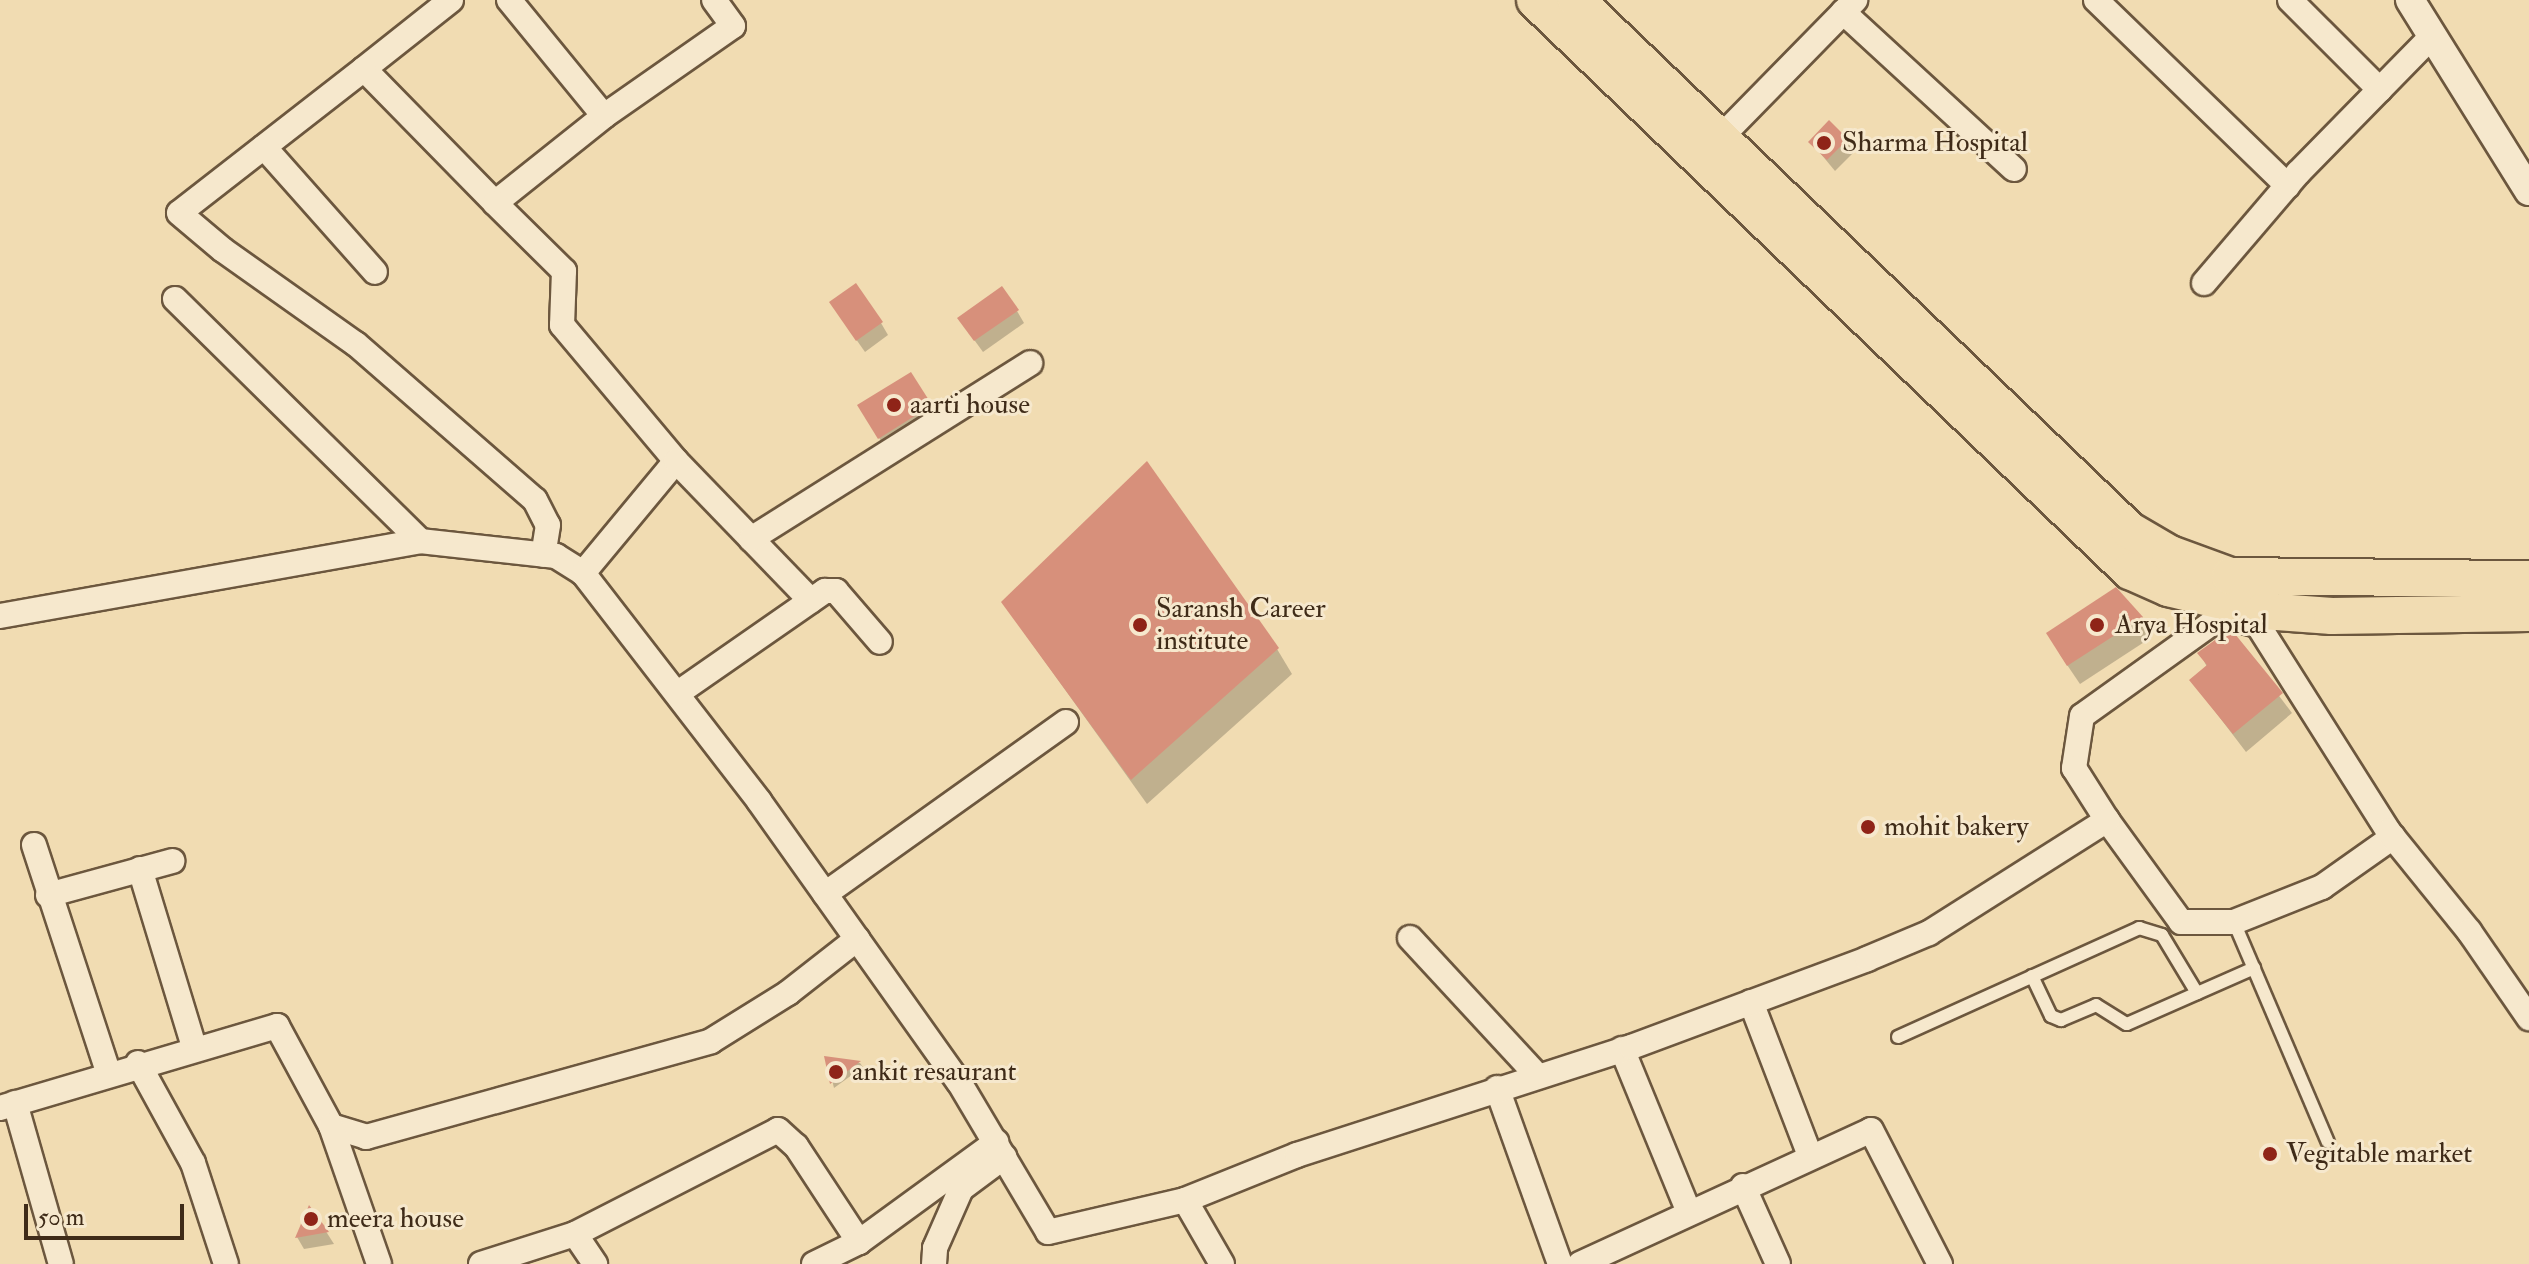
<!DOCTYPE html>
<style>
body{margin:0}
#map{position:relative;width:2529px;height:1264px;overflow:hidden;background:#f1dcb2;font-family:"IM FELL Double Pica",serif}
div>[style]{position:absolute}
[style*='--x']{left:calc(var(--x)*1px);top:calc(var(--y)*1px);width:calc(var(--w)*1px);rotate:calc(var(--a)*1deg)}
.shadow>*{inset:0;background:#0003}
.building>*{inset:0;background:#d7907b}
.roads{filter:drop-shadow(2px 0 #6c573e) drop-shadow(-2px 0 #6c573e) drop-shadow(0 2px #6c573e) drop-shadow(0 -2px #6c573e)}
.service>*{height:12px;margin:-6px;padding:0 6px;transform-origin:6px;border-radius:6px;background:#f6e8cd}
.minor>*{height:24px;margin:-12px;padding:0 12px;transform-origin:12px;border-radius:12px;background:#f6e8cd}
.tertiary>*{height:28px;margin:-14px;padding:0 14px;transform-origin:14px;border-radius:14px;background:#f6e8cd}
.primary>*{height:36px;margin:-18px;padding:0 18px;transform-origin:18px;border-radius:18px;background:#f1dcb2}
.dots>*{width:22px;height:22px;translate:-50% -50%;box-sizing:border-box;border:4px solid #f6e8cd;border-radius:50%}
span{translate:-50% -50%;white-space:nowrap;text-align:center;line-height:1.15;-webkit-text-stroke:6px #f6e8cd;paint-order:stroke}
.poi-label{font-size:28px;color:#3f2b18}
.left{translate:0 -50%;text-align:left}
.scale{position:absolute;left:24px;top:1204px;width:160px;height:36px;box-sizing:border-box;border:4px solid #3f2b18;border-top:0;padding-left:10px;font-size:24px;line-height:28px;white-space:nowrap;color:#3f2b18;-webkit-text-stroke:6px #f6e8cd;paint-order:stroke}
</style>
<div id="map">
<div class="shadow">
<i style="clip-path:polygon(1847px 140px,1854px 152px,1835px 171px,1811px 142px)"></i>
<i style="clip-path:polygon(1017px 311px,1024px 323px,983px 352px,967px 330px)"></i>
<i style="clip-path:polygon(839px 315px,881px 323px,888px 335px,865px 352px)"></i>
<i style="clip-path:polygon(930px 406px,941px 425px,891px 457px,871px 425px)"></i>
<i style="clip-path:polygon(1003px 603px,1277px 649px,1292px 674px,1147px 804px)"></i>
<i style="clip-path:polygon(2141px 618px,2152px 637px,2080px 684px,2059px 653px)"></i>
<i style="clip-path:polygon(2234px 636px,2292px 713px,2246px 752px,2191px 680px,2207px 667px,2200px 653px)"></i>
<i style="clip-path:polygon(827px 1059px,860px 1063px,863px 1067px,834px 1088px)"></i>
<i style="clip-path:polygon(310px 1209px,327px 1233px,334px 1244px,304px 1249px,297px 1237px)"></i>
</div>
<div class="building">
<i style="clip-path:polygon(1829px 120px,1848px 139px,1827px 160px,1808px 142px)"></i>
<i style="clip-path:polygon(856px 283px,883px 322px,856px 341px,829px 302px)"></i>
<i style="clip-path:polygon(1002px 286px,1019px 310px,974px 341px,957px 318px)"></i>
<i style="clip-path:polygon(911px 372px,932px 405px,878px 439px,857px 405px)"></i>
<i style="clip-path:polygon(1147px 461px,1279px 648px,1131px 780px,1001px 602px)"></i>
<i style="clip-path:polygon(2116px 587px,2143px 617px,2067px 666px,2046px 633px)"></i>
<i style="clip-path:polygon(2226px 632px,2235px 634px,2283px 693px,2233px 734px,2189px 680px,2207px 665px,2197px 653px)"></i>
<i style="clip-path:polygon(824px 1056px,861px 1061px,830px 1084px)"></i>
<i style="clip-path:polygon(309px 1205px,329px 1232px,295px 1238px)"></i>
</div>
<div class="roads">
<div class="service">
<i style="--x:2234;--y:922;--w:239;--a:66.9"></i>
<i style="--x:2032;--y:976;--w:44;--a:64.6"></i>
<i style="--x:2051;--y:1016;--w:11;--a:22"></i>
<i style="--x:2061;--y:1020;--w:38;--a:-23"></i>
<i style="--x:2096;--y:1005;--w:36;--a:32"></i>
<i style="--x:2127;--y:1024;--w:139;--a:-23.8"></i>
<i style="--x:1898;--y:1037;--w:265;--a:-24.3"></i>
<i style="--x:2139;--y:928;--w:24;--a:17"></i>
<i style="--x:2162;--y:935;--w:68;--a:58.9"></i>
</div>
<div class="minor">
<i style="--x:451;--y:0;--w:111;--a:141.6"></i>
<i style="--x:364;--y:69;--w:187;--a:45.6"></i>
<i style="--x:495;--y:203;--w:139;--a:-38.6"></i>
<i style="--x:604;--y:116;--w:150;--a:-129.3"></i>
<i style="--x:2096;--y:0;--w:267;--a:44.1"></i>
<i style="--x:2290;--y:0;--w:127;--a:45"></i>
<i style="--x:1843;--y:12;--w:232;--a:42.6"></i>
<i style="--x:364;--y:69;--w:234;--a:142.1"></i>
<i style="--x:179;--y:213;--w:57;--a:40.1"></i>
<i style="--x:223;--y:250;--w:163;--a:35.3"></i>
<i style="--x:356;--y:344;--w:237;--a:41.1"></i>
<i style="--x:535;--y:500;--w:28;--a:63"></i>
<i style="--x:548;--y:525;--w:30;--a:99"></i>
<i style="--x:604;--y:116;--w:157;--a:-34.9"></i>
<i style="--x:733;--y:26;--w:32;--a:-126"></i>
<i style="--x:1721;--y:137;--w:192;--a:-45.6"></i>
<i style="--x:264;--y:147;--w:167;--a:48.4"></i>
<i style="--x:495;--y:203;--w:97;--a:44.6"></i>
<i style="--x:564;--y:271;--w:54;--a:92.1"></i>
<i style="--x:562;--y:325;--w:177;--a:50"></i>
<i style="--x:676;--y:461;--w:146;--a:129.7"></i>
<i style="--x:2204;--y:283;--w:145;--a:-49.5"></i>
<i style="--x:2298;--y:173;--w:193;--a:-45.6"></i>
<i style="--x:175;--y:299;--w:344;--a:44.6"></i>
<i style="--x:676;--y:461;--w:194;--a:46"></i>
<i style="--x:751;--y:539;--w:330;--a:-32.2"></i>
<i style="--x:2227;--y:590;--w:25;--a:99"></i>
<i style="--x:2223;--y:615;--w:173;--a:144.4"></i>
<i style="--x:2082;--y:716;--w:53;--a:98.7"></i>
<i style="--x:2074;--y:768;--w:62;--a:57.6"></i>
<i style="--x:2107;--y:820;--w:126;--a:54"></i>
<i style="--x:2181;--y:922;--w:53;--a:0"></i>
<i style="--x:2234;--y:922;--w:95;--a:-21.7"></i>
<i style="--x:2322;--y:887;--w:87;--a:-35.2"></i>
<i style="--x:0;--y:616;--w:427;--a:-10.1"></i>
<i style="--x:420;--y:541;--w:137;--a:6.3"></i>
<i style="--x:556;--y:556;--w:32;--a:32"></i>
<i style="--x:583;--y:573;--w:288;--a:52.3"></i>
<i style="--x:759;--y:801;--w:345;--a:54.6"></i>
<i style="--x:959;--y:1082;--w:174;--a:59.3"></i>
<i style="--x:1048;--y:1232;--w:141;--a:-13.1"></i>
<i style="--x:1185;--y:1200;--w:74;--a:60"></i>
<i style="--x:2231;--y:618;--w:28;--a:15"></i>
<i style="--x:2258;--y:625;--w:244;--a:57.7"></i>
<i style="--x:2388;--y:831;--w:129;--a:51"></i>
<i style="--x:2469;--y:931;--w:106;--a:55.4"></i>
<i style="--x:678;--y:693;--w:179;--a:-34.8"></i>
<i style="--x:825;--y:591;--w:11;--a:0"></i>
<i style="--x:836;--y:591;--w:67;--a:49.2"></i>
<i style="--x:34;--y:845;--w:239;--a:71.9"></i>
<i style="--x:140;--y:869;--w:186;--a:73.1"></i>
<i style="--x:825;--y:894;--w:296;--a:-35.5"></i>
<i style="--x:48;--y:895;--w:129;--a:-15.3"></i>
<i style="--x:1410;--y:938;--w:185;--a:47.2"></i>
<i style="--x:1751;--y:1002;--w:165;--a:69"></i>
<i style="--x:1622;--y:1049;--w:176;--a:67.7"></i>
<i style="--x:138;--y:1063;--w:114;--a:61.2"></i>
<i style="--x:193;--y:1163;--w:106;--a:71.9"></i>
<i style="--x:1497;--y:1088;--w:187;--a:70.3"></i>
<i style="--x:15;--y:1103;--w:167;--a:74.1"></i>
<i style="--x:0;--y:1108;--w:289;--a:-16.5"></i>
<i style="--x:277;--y:1026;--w:114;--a:61.6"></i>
<i style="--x:331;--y:1126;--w:37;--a:17"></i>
<i style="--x:366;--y:1137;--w:358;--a:-15.5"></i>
<i style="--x:711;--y:1041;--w:91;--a:-31.9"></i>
<i style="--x:788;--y:993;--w:88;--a:-38"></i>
<i style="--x:331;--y:1126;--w:146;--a:70.8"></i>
<i style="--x:1743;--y:1186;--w:85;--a:65.8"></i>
<i style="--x:1185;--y:1200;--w:121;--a:-21.9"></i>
<i style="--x:1297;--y:1155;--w:351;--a:-17.9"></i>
<i style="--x:1631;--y:1047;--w:252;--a:-20.4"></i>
<i style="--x:1867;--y:959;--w:67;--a:-22.8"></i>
<i style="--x:1929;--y:933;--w:211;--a:-32.4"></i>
<i style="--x:575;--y:1234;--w:36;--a:56"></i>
<i style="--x:481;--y:1264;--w:99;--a:-17.7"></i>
<i style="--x:575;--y:1234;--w:228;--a:-27.1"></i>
<i style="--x:778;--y:1130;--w:24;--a:42"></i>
<i style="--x:796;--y:1146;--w:115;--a:56.7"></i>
<i style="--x:814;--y:1264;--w:50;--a:-26.1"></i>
<i style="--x:859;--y:1242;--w:170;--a:-36.1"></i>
<i style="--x:934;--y:1264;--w:16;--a:-86"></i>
<i style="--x:935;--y:1248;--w:64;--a:-66.2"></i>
<i style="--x:961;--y:1189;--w:54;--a:-36.7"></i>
<i style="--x:1580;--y:1264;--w:320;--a:-24.7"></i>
<i style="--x:1871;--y:1130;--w:151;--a:62.8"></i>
</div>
<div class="tertiary">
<i style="--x:2410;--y:0;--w:225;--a:58.1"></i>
</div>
<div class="primary">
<i style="--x:1535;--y:0;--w:825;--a:43.82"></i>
<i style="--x:2130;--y:571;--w:42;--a:24.1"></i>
<i style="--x:2168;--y:588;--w:98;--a:13.6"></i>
<i style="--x:2263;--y:611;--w:69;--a:4.1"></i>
<i style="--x:2332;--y:616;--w:197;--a:-0.9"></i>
<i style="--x:1576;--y:0;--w:766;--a:43.78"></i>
<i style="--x:2129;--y:530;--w:48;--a:30.3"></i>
<i style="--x:2170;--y:554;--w:64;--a:20.1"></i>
<i style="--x:2230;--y:576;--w:299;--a:0.6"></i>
</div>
</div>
<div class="dots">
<i style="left:1824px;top:143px;background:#8f2418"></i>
<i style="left:894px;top:405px;background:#8f2418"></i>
<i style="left:1140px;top:625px;background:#8f2418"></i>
<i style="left:2097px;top:625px;background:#8f2418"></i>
<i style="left:1868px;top:827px;background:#8f2418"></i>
<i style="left:836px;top:1072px;background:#8f2418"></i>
<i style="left:2270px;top:1154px;background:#8f2418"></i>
<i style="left:311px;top:1219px;background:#8f2418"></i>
</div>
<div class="poi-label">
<span class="left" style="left:1842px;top:143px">Sharma Hospital</span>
<span class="left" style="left:910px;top:405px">aarti house</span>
<span class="left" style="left:1156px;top:625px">Saransh Career<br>institute</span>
<span class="left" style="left:2115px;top:625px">Arya Hospital</span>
<span class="left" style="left:1884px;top:827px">mohit bakery</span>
<span class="left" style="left:852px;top:1072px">ankit resaurant</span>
<span class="left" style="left:2286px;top:1154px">Vegitable market</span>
<span class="left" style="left:327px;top:1219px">meera house</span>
</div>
<div class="scale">50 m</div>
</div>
